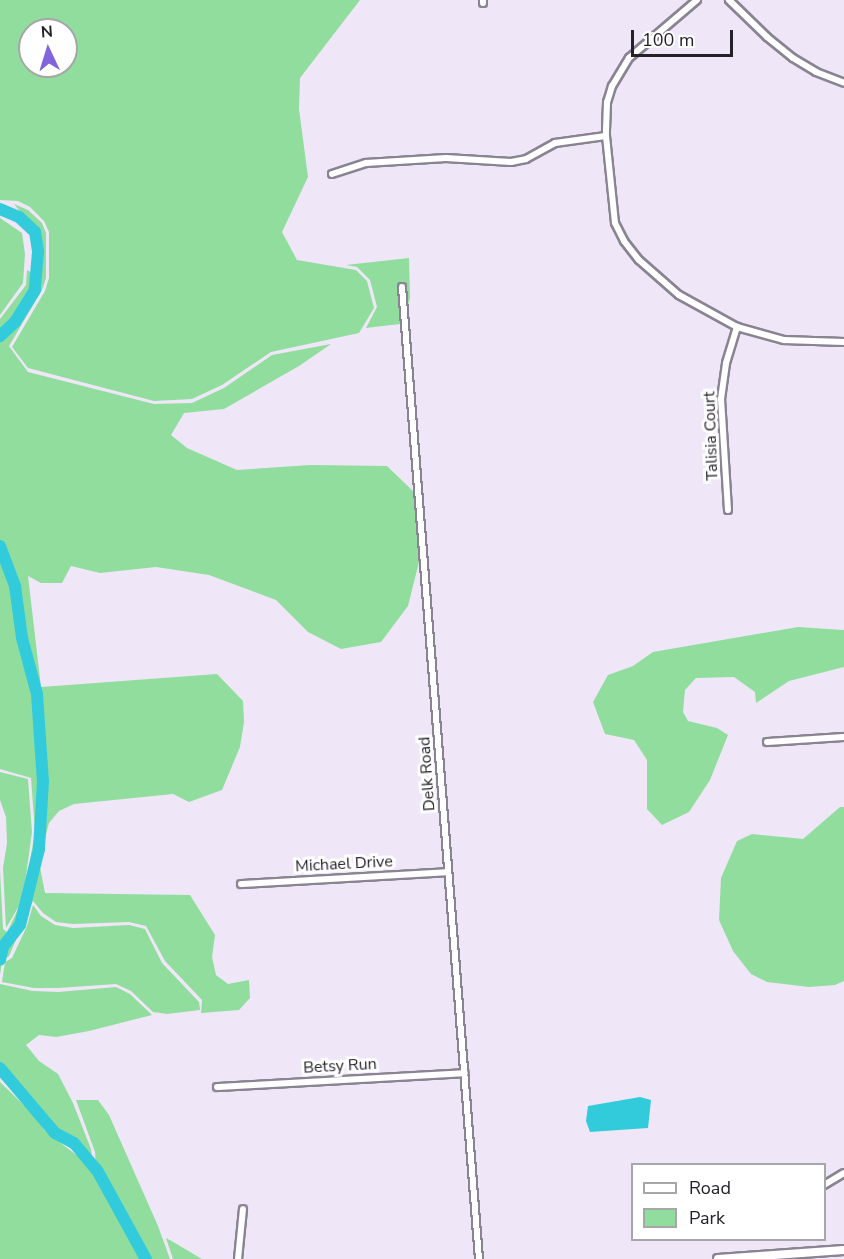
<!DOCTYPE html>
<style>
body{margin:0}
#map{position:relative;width:844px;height:1259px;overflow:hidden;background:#efe7f8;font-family:"Nunito Sans",sans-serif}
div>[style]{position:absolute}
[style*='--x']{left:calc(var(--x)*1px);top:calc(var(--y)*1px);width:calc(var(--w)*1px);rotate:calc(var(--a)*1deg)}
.green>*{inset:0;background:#91dd9e}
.water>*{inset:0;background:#32cbdb}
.river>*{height:12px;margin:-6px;padding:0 6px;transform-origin:6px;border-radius:6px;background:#32cbdb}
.roads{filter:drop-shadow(2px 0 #8a8392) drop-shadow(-2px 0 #8a8392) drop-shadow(0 2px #8a8392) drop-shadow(0 -2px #8a8392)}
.minor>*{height:6px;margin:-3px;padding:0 3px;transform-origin:3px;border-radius:3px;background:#fff}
.tertiary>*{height:8px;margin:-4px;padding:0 4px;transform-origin:4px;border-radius:4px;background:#fff}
span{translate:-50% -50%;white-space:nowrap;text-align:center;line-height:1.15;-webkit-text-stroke:6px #fff;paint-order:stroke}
.street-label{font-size:16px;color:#242127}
.legend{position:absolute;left:631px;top:1163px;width:195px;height:78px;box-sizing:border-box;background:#fff;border:2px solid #a7a6a9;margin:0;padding:8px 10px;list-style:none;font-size:18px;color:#242127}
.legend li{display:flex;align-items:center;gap:12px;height:30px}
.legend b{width:30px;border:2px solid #a7a6a9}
.north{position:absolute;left:18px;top:18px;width:60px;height:60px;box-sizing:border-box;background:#fff;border:2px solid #a7a6a9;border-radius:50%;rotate:356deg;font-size:16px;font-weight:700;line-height:24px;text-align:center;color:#242127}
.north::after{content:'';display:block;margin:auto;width:21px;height:27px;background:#8364df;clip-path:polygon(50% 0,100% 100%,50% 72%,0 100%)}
.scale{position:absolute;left:631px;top:30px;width:102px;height:27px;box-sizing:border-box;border:3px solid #242127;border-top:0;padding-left:8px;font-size:18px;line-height:21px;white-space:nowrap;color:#242127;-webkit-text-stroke:4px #fff;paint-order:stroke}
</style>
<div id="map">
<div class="green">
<i style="clip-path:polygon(evenodd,0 0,360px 0,300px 78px,299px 109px,308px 177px,282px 232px,297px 260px,356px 270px,367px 281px,374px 308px,359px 333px,271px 352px,222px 385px,192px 399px,154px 401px,28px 368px,12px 347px,45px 291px,49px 278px,49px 232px,44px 221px,30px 207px,18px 201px,0 200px,0 0,30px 30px,66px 30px,66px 66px,30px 66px,30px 30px)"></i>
<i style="clip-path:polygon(14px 204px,28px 210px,42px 223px,46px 233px,46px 278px,42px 290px,9px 346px,28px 372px,154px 404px,192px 403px,224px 388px,272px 355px,331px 344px,299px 366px,224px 409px,184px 413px,171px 435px,187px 448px,237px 470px,310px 465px,387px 466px,415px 493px,424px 542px,408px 606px,381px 642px,341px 649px,308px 632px,276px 600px,209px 575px,156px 567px,100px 573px,71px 566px,62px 583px,41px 583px,28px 576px,41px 687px,217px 674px,243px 701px,244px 722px,240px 747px,222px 790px,189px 802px,173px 794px,74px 804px,59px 811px,49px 823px,39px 862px,45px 893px,190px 895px,215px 935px,212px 957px,216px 975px,228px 984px,249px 980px,250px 998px,239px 1010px,201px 1013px,202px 1000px,165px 961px,146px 926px,129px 922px,73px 924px,56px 922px,43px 913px,33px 901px,9px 956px,2px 961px,0 975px,0 870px,3px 929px,7px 932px,23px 899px,35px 832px,31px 778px,0 769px,0 319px,26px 285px,27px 270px,34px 274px,42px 268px,40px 243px,30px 224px)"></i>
<i style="clip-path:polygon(0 218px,22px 233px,25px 254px,23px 283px,0 315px)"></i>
<i style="clip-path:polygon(409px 258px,410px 298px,405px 316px,400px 324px,366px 328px,377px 307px,370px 280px,357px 267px,346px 265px)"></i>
<i style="clip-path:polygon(798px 627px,844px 630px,844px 667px,789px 681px,756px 703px,755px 692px,734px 677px,696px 678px,685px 690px,683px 712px,688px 721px,717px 728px,728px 735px,710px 780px,689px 812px,662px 825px,647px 809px,647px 760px,634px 740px,605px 734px,593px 702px,608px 675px,633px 666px,653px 652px)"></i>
<i style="clip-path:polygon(0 772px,28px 779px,32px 832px,26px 876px,19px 906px,6px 928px,3px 868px,7px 843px,6px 817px,0 800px)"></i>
<i style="clip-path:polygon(840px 807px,844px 807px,844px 981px,835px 985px,809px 987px,767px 982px,751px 974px,733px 951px,719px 920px,721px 878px,737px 841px,752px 834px,803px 839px)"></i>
<i style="clip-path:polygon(33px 905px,41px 916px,55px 925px,73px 928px,129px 925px,145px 929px,162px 963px,199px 1002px,200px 1010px,167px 1014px,153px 1012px,131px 991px,116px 984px,58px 988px,34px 988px,2px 982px,5px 962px,12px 958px,27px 926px)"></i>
<i style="clip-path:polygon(0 984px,33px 991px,58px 992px,116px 987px,130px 994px,152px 1015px,89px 1031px,56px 1037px,39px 1035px,26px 1045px,39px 1061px,58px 1074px,73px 1103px,91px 1149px,93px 1164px,47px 1128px,34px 1111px,0 1078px)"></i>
<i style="clip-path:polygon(0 1082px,32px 1113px,45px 1131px,96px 1170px,95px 1152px,76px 1100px,98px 1100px,109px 1115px,158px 1226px,170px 1259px,0 1259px)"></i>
<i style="clip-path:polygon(166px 1238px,175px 1243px,202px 1259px,173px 1259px)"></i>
</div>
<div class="water">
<i style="clip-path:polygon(640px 1097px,651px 1100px,648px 1128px,590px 1132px,586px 1121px,588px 1106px)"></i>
</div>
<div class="river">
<i style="--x:0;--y:209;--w:21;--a:23"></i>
<i style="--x:19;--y:217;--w:22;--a:43"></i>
<i style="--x:35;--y:232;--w:20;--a:81"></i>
<i style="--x:38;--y:252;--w:38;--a:95"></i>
<i style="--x:35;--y:290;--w:38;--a:122"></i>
<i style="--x:15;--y:322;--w:21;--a:137"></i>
<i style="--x:0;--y:546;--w:43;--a:69.4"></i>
<i style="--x:15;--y:586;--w:52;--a:82.3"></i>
<i style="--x:22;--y:638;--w:58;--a:75"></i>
<i style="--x:37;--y:694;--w:87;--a:86.1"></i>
<i style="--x:43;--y:781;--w:68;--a:93.4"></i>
<i style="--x:39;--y:849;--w:78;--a:104"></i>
<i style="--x:20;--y:925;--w:28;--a:128"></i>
<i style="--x:3;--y:947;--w:13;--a:103"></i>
<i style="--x:0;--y:1068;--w:85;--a:49.8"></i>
<i style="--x:55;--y:1133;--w:21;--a:28"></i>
<i style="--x:74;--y:1143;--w:35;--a:50"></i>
<i style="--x:97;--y:1170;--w:102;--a:61.2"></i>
</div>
<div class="roads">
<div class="minor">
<i style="--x:697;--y:0;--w:89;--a:139.5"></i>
<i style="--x:629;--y:58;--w:33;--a:121"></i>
<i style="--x:612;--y:86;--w:17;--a:107"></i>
<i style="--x:607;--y:102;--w:34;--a:92"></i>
<i style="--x:606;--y:136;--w:87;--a:84.1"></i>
<i style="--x:615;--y:223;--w:20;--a:63"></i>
<i style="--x:624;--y:241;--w:24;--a:52"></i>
<i style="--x:639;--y:260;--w:53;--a:41.2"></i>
<i style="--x:679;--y:295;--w:66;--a:28.9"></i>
<i style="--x:737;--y:327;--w:49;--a:15.5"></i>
<i style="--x:784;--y:340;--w:60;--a:1.9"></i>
<i style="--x:729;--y:0;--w:53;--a:44.2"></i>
<i style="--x:767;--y:37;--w:33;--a:39"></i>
<i style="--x:793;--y:58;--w:27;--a:31"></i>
<i style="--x:816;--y:72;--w:30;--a:21"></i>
<i style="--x:483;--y:3;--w:3;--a:-90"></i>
<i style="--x:332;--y:174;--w:36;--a:-18"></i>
<i style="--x:366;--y:163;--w:80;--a:-3.6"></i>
<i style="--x:446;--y:158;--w:65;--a:3.5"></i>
<i style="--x:511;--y:162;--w:15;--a:-11"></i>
<i style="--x:526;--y:159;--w:33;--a:-29"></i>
<i style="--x:555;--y:143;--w:51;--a:-7.8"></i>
<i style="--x:402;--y:287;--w:975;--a:85.47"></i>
<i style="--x:728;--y:510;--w:111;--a:-93.6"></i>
<i style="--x:721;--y:399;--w:36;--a:-82"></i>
<i style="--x:726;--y:363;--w:38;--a:-73"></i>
<i style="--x:767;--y:742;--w:77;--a:-3.7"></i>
<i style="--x:241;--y:884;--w:207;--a:-3.3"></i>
<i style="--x:217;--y:1087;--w:248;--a:-3.2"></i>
<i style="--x:824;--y:1185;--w:23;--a:-31"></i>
<i style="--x:238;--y:1259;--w:50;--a:-84.3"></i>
</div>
<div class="tertiary">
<i style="--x:718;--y:1259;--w:126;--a:-4.1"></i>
</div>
</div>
<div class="street-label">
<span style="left:711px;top:436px;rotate:-92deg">Talisia Court</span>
<span style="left:427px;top:774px;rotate:-94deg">Delk Road</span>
<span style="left:344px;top:864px;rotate:-3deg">Michael Drive</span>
<span style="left:340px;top:1066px;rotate:-3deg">Betsy Run</span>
</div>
<ul class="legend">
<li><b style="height:8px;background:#fff"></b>Road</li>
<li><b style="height:16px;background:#91dd9e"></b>Park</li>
</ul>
<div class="north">N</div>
<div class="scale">100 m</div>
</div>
